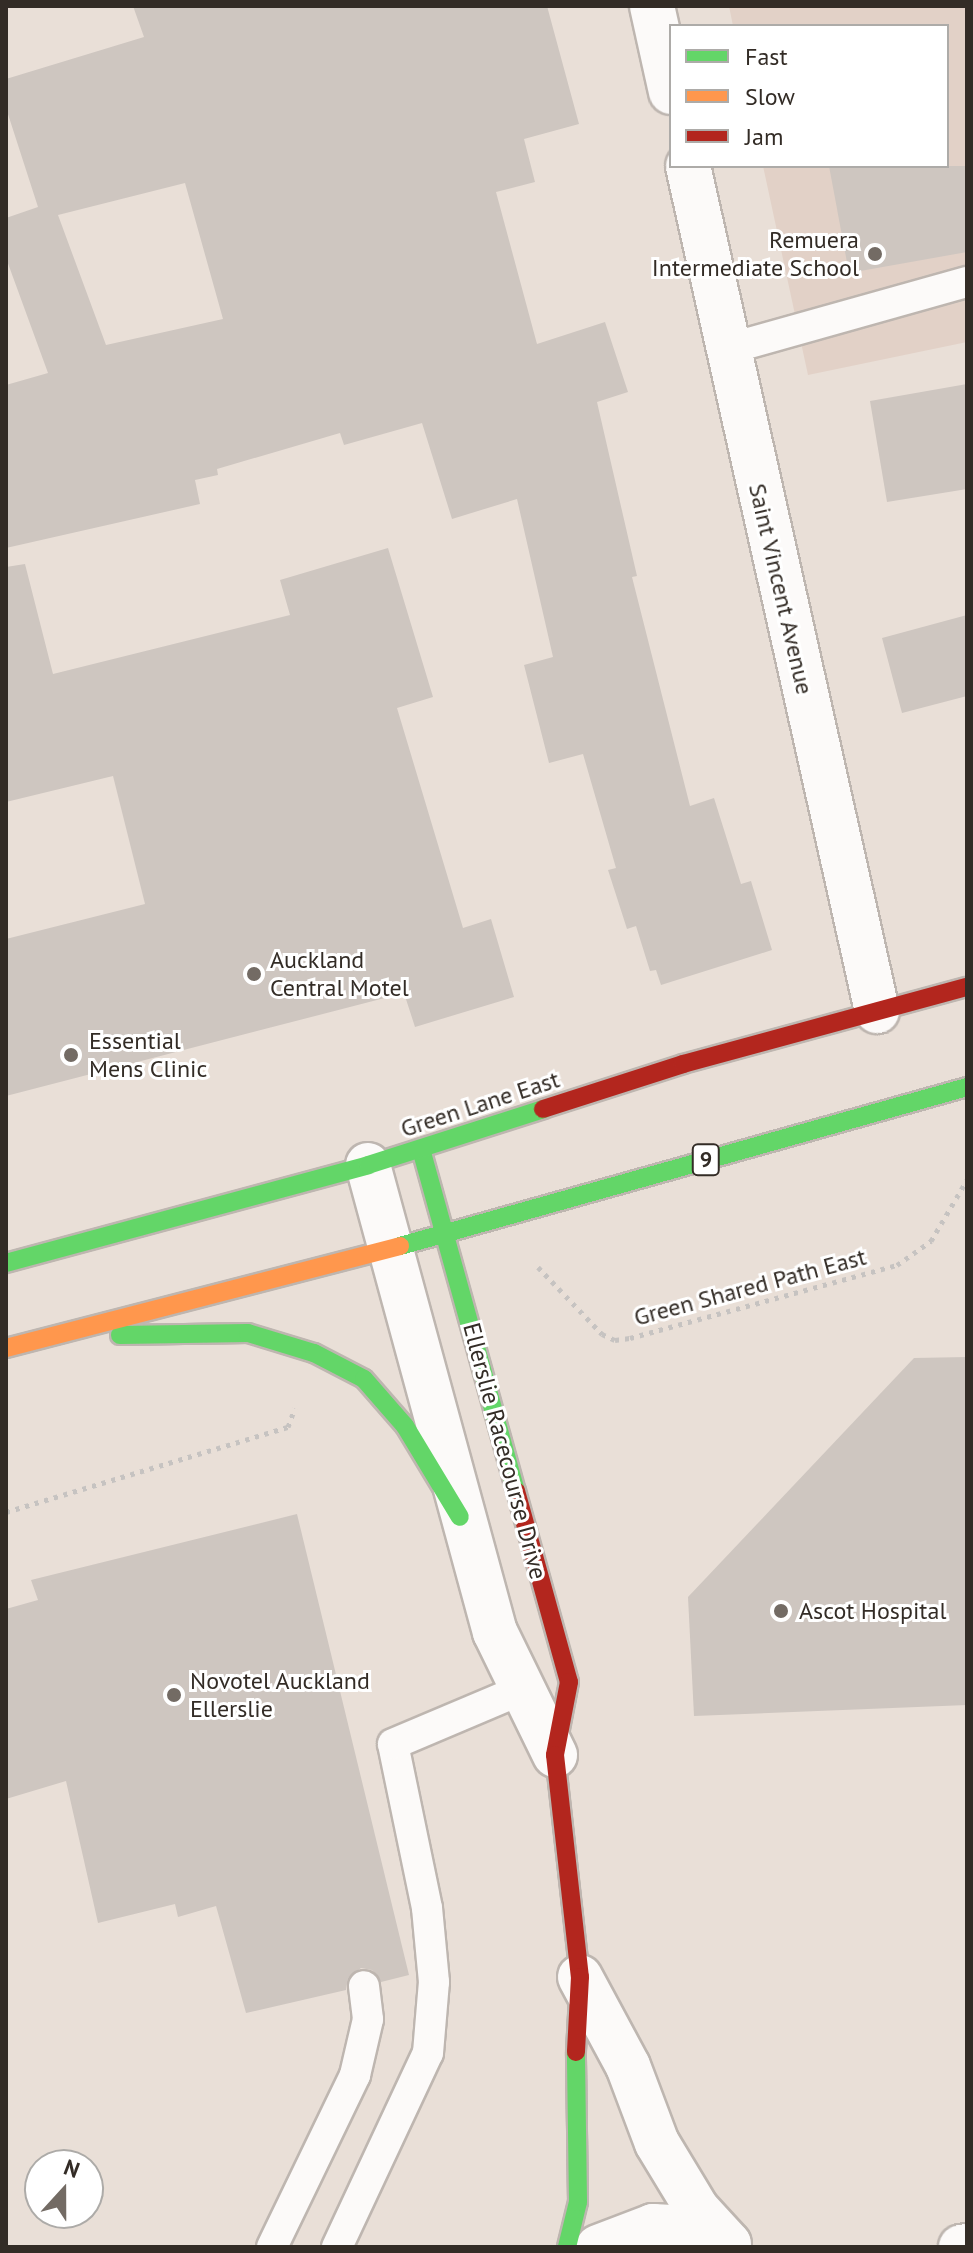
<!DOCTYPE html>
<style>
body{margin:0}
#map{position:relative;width:973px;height:2253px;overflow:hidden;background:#e9dfd7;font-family:"PT Sans",sans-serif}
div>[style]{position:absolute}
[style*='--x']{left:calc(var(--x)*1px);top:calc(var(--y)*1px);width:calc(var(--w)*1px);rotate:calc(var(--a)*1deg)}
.education>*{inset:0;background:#e2d1c7}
.building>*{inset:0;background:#cec6c0}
.path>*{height:5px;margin-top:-2.5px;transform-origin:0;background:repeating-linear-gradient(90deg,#c6c3c1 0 4px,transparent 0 10px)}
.roads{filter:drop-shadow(2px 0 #beb6b0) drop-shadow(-2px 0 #beb6b0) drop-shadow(0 2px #beb6b0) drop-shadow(0 -2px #beb6b0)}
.lane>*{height:30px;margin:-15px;padding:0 15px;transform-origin:15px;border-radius:15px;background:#fcfaf9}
.street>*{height:44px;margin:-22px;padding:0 22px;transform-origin:22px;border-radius:22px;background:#fcfaf9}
.fast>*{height:18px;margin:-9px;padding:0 9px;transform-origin:9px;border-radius:9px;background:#63d668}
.slow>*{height:18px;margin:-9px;padding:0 9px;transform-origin:9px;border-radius:9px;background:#ff974d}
.jam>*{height:18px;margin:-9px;padding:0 9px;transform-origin:9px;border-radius:9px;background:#b3261e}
.dots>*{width:22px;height:22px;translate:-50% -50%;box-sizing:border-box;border:4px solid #fff;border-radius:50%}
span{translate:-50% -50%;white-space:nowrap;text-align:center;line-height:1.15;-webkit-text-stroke:6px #fff;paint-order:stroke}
.shield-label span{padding:2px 6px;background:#fff;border:2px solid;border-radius:6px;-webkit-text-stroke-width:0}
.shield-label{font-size:22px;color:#332c26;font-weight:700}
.poi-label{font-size:24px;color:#332c26}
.right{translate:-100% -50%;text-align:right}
.left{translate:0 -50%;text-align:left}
.street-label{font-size:24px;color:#332c26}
.frame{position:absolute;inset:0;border:8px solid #332c26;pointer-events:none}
.legend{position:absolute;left:669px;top:24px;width:280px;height:144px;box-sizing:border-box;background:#fff;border:2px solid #adaba8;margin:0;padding:10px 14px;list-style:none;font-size:24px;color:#332c26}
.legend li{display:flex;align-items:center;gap:16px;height:40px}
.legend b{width:40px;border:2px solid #adaba8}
.north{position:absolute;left:24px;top:2149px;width:80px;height:80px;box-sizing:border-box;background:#fff;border:2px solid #adaba8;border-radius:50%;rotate:21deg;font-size:22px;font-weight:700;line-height:32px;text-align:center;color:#332c26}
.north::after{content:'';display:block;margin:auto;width:28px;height:36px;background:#736b64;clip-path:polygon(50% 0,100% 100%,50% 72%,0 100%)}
</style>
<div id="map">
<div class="education">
<i style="clip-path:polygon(729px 6px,967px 6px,967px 342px,808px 375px,763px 166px,947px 166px,947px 26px,733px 26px)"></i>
</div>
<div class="building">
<i style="clip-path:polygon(evenodd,133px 6px,547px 6px,579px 124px,524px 139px,535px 182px,496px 192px,537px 344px,605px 322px,628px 392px,597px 402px,637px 576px,632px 577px,690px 806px,714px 798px,741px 884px,751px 881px,772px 950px,661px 985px,656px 970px,650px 971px,636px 926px,627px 929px,608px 870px,616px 868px,583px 754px,549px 763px,524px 665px,553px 657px,517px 499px,452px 519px,422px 423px,344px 445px,340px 433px,217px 469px,218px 475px,195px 480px,200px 504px,6px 548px,6px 385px,48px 373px,6px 258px,6px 218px,38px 207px,6px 108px,6px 79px,144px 37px,133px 6px,185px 183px,223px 319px,106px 345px,58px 215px,185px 183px)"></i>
<i style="clip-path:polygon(829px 166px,967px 166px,967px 252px,849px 273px)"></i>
<i style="clip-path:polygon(967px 384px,967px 489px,887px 502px,870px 401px)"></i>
<i style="clip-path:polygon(388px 548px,433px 697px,397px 708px,463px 928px,491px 919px,514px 997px,415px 1027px,404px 993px,6px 1096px,6px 939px,145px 904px,113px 776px,6px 802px,6px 567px,25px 564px,53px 674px,290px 615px,280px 580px)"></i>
<i style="clip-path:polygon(967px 615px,967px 696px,902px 713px,882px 638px)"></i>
<i style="clip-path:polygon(967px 1357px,967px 1705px,694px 1716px,688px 1597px,914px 1358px)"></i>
<i style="clip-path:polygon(297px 1514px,409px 1975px,381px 1982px,372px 1970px,361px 1968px,348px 1978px,346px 1990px,246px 2013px,216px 1906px,178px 1917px,175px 1904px,98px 1923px,66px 1781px,6px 1799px,6px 1609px,38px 1600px,31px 1580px)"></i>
</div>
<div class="path">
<i style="--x:538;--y:1267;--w:93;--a:46.3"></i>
<i style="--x:602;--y:1334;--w:14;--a:25"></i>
<i style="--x:615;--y:1340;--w:15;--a:-8"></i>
<i style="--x:630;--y:1338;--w:277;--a:-15.3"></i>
<i style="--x:897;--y:1265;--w:42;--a:-35.2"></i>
<i style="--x:931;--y:1241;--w:71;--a:-59.5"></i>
<i style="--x:6;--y:1512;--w:295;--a:-16.8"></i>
<i style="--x:288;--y:1427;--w:20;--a:-70"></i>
</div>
<div class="roads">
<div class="lane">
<i style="--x:728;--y:349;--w:248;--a:-15.7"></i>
<i style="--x:272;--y:2247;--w:191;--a:-64.2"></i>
<i style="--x:355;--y:2075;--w:57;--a:-76.9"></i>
<i style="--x:368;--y:2019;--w:33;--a:-97"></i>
<i style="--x:337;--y:2247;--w:214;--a:-64.9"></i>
<i style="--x:428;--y:2053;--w:71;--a:-85.2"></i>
<i style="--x:434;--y:1982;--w:74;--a:-95.4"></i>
<i style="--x:427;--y:1908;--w:167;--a:-101.7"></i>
<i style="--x:393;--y:1744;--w:141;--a:-22.9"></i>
</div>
<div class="street">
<i style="--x:652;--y:6;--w:88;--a:77.5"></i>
<i style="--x:688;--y:166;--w:866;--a:77.39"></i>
<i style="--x:368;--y:1165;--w:484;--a:74.8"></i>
<i style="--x:495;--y:1632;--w:137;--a:64"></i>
<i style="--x:580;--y:1977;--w:101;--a:61.7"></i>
<i style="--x:628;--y:2066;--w:82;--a:69.4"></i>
<i style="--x:657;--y:2143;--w:77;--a:58.8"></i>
<i style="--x:697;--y:2209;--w:47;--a:47.6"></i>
<i style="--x:598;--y:2247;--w:59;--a:-20.9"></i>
<i style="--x:653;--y:2226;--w:36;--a:3"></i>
<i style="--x:689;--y:2228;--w:43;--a:21.8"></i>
<i style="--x:961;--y:2247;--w:6;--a:-9"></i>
</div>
<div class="fast">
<i style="--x:421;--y:1149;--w:355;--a:74.5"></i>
<i style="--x:400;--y:1246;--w:589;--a:-15.66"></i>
<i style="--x:6;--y:1263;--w:375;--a:-15.1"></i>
<i style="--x:368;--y:1165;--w:184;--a:-17.7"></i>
<i style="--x:120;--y:1335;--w:128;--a:-0.9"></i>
<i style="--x:248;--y:1333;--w:69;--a:16.9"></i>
<i style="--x:314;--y:1353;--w:56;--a:27.5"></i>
<i style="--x:364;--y:1379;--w:62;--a:48.9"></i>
<i style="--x:405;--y:1426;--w:106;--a:58.9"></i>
<i style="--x:567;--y:2247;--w:46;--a:-76.3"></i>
<i style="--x:578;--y:2202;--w:150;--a:-90.8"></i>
</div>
<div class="slow">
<i style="--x:6;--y:1348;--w:407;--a:-14.5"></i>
</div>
<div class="jam">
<i style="--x:543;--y:1109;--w:147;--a:-17.8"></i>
<i style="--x:683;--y:1064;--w:294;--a:-15.2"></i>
<i style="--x:516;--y:1491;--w:198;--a:74.5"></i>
<i style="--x:569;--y:1682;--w:74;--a:100.9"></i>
<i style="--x:555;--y:1755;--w:223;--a:83.6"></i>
<i style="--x:580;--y:1977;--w:75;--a:93.1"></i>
</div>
</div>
<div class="dots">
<i style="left:875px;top:254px;background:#736b64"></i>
<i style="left:254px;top:974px;background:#736b64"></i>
<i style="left:71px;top:1055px;background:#736b64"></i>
<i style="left:781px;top:1611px;background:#736b64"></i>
<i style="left:174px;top:1695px;background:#736b64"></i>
</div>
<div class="shield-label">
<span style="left:706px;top:1160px">9</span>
</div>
<div class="poi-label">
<span class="right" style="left:859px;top:254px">Remuera<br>Intermediate School</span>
<span class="left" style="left:270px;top:974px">Auckland<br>Central Motel</span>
<span class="left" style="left:89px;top:1055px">Essential<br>Mens Clinic</span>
<span class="left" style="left:799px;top:1611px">Ascot Hospital</span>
<span class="left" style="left:190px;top:1695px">Novotel Auckland<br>Ellerslie</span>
</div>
<div class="street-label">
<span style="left:781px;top:589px;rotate:77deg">Saint Vincent Avenue</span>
<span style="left:480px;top:1104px;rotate:-18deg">Green Lane East</span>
<span style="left:750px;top:1287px;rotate:-15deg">Green Shared Path East</span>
<span style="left:505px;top:1451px;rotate:75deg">Ellerslie Racecourse Drive</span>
</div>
<div class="frame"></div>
<ul class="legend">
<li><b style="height:10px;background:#63d668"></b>Fast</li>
<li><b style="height:10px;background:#ff974d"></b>Slow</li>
<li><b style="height:10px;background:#b3261e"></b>Jam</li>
</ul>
<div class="north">N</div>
</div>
